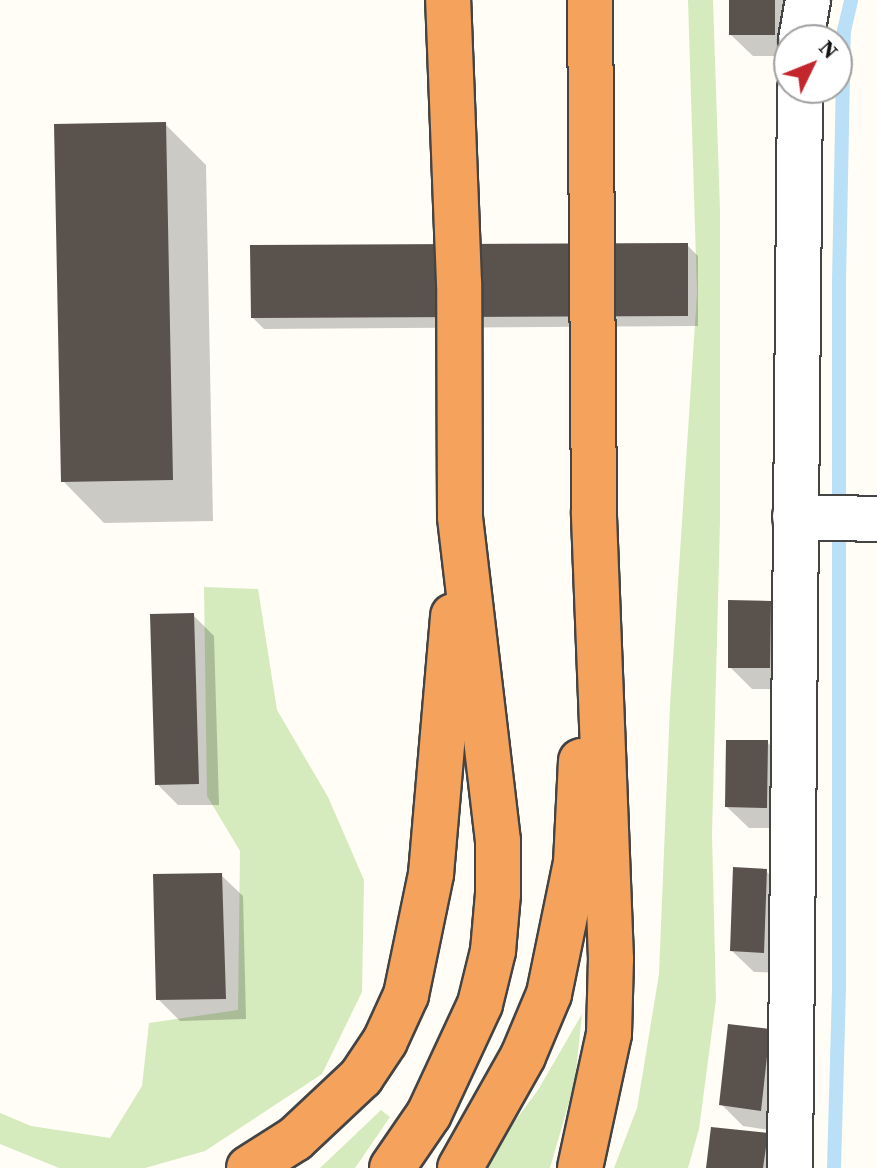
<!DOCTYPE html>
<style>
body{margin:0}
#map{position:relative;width:877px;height:1168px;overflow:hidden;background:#fffdf5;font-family:"Source Serif 4",serif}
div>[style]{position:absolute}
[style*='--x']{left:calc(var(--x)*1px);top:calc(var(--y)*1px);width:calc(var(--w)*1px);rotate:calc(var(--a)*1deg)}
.green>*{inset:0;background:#d5ebbd}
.shadow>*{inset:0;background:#0003}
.stream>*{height:14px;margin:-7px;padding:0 7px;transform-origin:7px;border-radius:7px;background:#b9e0f7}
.building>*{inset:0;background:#5a524d}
.roads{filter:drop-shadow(2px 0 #444) drop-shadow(-2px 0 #444) drop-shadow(0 2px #444) drop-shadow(0 -2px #444)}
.minor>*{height:44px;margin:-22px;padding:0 22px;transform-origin:22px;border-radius:22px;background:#fff}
.highway>*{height:44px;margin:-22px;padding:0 22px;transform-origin:22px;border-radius:22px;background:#f5a25d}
span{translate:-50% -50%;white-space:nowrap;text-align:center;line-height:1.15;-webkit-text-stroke:8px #fff;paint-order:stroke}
.north{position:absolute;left:773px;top:24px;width:80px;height:80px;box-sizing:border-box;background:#fff;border:2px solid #a0a0a0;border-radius:50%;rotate:47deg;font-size:22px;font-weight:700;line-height:32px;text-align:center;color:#111}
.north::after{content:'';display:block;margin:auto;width:28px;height:36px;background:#c4262e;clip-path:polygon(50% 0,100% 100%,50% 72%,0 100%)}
</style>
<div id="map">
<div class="green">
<i style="clip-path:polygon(688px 0,713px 0,720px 211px,720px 521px,712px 834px,716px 1000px,699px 1129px,688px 1168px,614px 1168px,637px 1108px,659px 974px,670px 705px,697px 293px)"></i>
<i style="clip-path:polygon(204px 587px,258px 589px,277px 710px,328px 797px,364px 880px,362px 992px,322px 1074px,205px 1151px,145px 1168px,59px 1168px,0 1144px,0 1113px,31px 1126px,110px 1138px,142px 1086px,149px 1023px,238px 1010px,240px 851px,207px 796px)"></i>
<i style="clip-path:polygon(582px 1014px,575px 1081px,550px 1168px,480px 1168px,538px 1090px)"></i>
<i style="clip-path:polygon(381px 1110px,390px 1117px,355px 1168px,320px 1168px)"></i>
</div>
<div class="shadow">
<i style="clip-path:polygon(731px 0,806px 0,789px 56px,753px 56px,731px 35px)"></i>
<i style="clip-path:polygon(165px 124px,206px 165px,213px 521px,104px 523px,63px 481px)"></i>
<i style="clip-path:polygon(687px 245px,698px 256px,698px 326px,264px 329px,253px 318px)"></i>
<i style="clip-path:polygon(770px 603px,791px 625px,791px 689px,752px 689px,730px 667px)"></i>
<i style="clip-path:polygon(193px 615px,214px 636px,219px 805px,178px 805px,157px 784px)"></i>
<i style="clip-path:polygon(767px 742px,788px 764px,788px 828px,749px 828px,727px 807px)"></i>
<i style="clip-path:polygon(766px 871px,787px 892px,785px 973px,754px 972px,732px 951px)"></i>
<i style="clip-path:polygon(221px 875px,243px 896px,246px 1019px,180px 1021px,158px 999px)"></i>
<i style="clip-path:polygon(769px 1031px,782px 1132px,743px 1126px,721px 1104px)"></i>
<i style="clip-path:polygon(767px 1135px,788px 1157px,787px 1168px,708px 1168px)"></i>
</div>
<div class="stream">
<i style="--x:834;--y:1168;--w:180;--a:-88.4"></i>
<i style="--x:839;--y:988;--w:706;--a:-90"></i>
<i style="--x:839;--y:282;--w:251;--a:-88.9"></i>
<i style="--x:844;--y:31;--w:32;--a:-77"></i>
</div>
<div class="building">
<i style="clip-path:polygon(729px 0,775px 0,775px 35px,729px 35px)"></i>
<i style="clip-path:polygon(166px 122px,173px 480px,61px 482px,54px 124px)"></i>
<i style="clip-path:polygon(688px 243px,688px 316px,251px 318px,250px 245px)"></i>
<i style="clip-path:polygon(728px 600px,771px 601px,770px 668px,728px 668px)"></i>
<i style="clip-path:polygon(194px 613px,199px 784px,155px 785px,150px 614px)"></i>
<i style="clip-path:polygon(726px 740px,768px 740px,767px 808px,725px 807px)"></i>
<i style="clip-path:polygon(733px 867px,767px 869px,764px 953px,730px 951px)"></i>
<i style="clip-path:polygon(222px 873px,226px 999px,156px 1000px,153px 874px)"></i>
<i style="clip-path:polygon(728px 1024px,770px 1029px,761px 1111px,719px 1105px)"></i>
<i style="clip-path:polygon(711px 1127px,768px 1133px,763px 1168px,706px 1168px)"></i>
</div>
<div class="roads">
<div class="minor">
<i style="--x:801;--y:40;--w:41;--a:-80.1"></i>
<i style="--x:795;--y:517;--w:82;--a:1.4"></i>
<i style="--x:790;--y:1168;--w:1080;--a:-89.47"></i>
</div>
<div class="highway">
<i style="--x:249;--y:1168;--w:54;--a:-32.2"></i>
<i style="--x:295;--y:1139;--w:91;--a:-43.2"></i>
<i style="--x:361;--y:1077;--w:43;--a:-56.3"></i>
<i style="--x:385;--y:1041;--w:51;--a:-65.5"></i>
<i style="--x:406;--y:995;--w:124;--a:-78.3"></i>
<i style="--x:431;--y:874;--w:259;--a:-85.1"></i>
<i style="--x:392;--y:1168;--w:65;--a:-55.6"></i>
<i style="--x:429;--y:1114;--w:121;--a:-65.1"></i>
<i style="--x:480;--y:1004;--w:55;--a:-76.2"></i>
<i style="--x:493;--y:951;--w:57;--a:-85"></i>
<i style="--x:498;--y:894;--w:53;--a:-90"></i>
<i style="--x:498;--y:841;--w:327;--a:-96.7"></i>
<i style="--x:460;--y:516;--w:233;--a:-90.2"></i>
<i style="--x:459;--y:283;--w:283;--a:-92.2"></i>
<i style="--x:460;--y:1168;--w:129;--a:-60.6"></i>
<i style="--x:523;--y:1056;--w:67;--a:-67.2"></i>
<i style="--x:549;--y:994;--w:134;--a:-78.4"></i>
<i style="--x:576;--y:863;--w:102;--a:-87.2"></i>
<i style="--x:580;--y:1168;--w:137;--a:-77.8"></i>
<i style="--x:609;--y:1034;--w:75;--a:-88.5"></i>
<i style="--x:611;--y:959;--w:448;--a:-92.2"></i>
<i style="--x:594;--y:511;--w:511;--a:-90.45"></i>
</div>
</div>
<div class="north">N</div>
</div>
